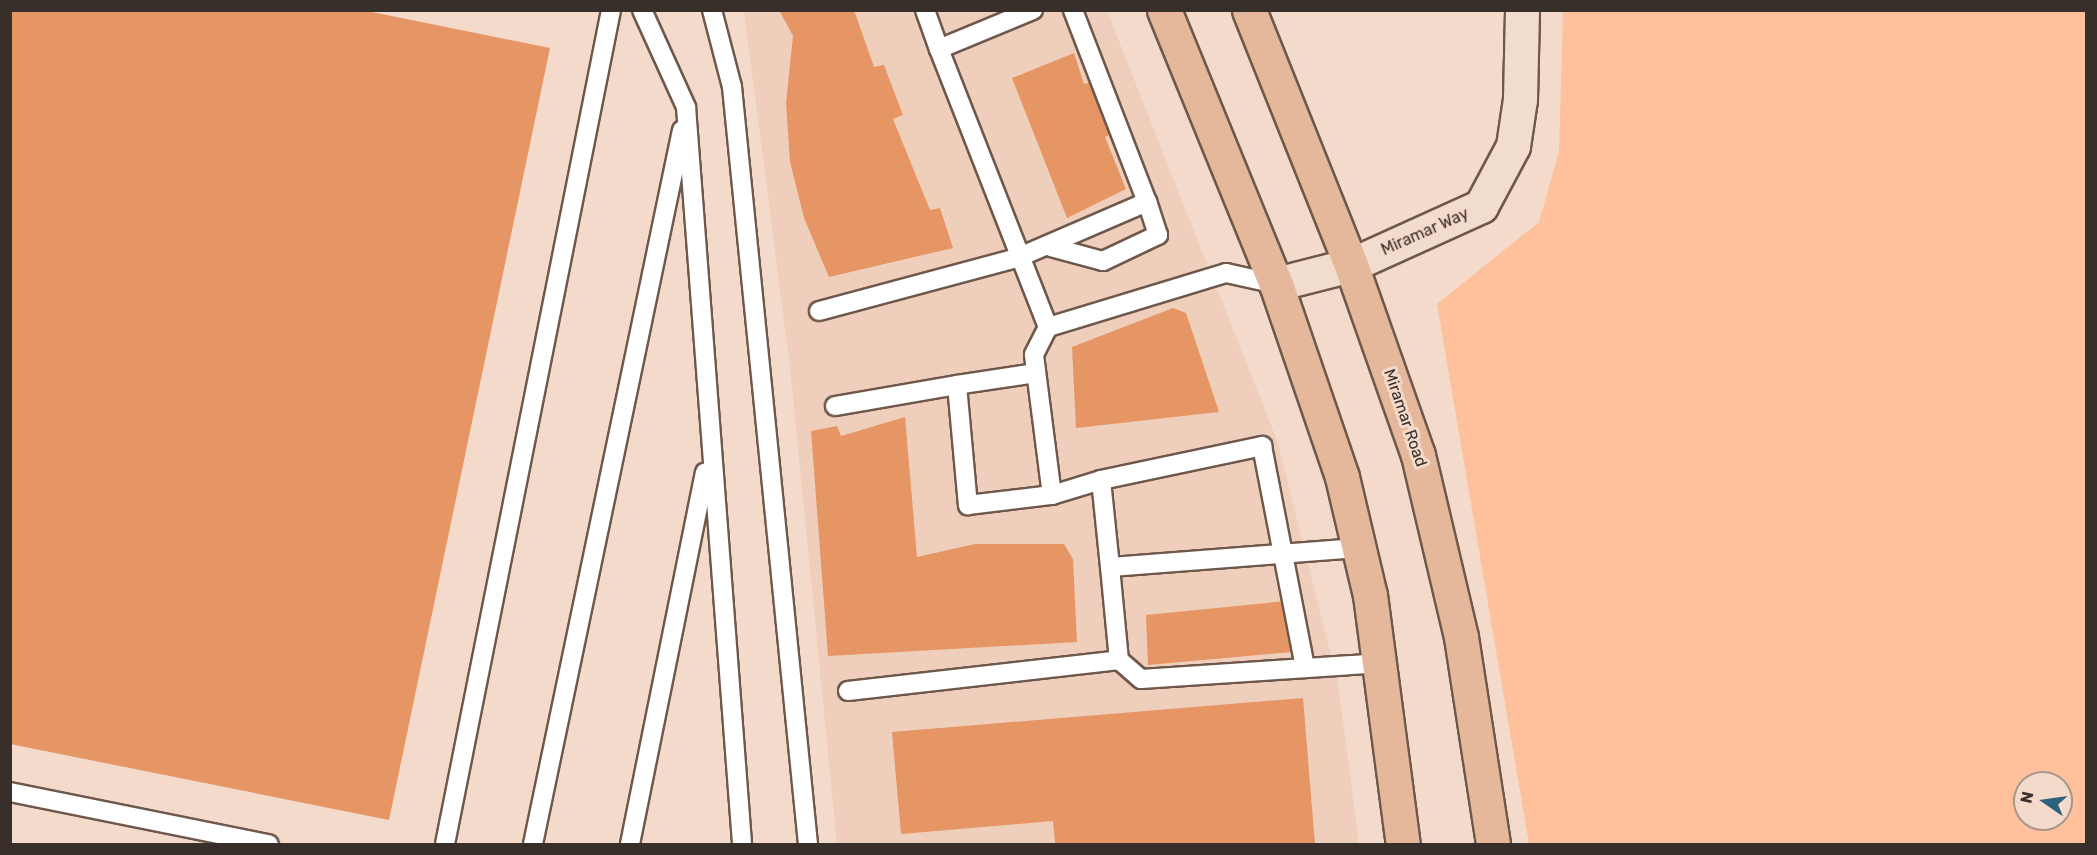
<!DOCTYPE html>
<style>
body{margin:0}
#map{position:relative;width:2097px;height:855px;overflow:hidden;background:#f4dacb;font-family:Rubik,sans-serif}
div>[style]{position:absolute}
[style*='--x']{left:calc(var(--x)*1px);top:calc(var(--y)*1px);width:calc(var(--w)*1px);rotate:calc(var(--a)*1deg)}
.built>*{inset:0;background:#efcebb}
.green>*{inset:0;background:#fec19c}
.building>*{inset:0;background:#e69664}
.roads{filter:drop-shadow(2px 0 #6e584b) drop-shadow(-2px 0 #6e584b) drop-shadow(0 2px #6e584b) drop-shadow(0 -2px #6e584b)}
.lane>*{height:18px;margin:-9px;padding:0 9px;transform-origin:9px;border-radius:9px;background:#fff}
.secondary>*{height:33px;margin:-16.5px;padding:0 16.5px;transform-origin:16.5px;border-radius:16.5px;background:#f2dccd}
.primary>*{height:33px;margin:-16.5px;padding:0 16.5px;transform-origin:16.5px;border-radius:16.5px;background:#e5b89b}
span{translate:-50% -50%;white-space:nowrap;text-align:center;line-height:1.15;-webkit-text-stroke:6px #f4dacb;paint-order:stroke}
.street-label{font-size:16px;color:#392f2a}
.frame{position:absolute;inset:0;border:12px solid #392f2a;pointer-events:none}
.north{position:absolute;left:2013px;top:771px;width:60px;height:60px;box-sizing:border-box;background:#f4dacb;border:2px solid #a9968b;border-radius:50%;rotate:283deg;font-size:16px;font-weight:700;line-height:24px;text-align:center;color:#392f2a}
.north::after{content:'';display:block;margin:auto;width:21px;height:27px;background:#2b627d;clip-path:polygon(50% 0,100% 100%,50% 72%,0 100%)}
</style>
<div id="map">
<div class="built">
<i style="clip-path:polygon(744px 11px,1107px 11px,1278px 443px,1338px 683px,1359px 844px,837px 844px,790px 367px)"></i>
</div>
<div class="green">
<i style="clip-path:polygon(evenodd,1563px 11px,2086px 11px,2086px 844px,1529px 844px,1437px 304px,1539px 222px,1559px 152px,1563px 11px,2025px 783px,2061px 783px,2061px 819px,2025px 819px,2025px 783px)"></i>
</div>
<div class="building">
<i style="clip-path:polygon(10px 10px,362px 10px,550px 48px,389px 820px,10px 744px)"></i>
<i style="clip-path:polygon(779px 10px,854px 10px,874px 67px,884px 65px,903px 115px,893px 119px,930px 210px,940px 208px,953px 248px,829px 277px,804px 218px,790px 162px,786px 103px,793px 36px)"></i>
<i style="clip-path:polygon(1074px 53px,1084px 84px,1092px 82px,1115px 132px,1105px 137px,1126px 189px,1067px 218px,1012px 78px)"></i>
<i style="clip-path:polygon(1173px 308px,1186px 313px,1219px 412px,1076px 428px,1072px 347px)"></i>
<i style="clip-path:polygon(905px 417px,917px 557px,975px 544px,1064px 544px,1073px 559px,1077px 642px,828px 656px,811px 431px,837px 426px,841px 436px)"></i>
<i style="clip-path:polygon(1286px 601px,1292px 652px,1148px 665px,1146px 615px)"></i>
<i style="clip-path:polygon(1303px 698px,1315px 844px,1055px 844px,1053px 821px,901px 834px,892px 732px)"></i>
</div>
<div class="roads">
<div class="lane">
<i style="--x:642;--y:10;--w:107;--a:65.6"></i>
<i style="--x:686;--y:107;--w:739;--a:85.65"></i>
<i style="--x:712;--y:10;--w:80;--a:75.4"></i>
<i style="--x:732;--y:87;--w:761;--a:84.27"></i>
<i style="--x:925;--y:10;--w:41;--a:70.3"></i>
<i style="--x:1033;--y:10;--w:102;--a:157.5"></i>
<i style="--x:939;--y:49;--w:299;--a:68.6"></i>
<i style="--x:1051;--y:247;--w:54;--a:15.1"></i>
<i style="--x:1103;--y:261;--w:61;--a:-25.3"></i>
<i style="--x:1158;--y:235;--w:35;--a:-108"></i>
<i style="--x:1276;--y:284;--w:51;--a:-167.6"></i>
<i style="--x:1226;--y:273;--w:186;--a:163.1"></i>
<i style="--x:1048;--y:327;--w:31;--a:117"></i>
<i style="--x:1034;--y:355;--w:141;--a:82.7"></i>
<i style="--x:1052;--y:495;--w:51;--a:-17"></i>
<i style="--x:1101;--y:480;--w:87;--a:84.1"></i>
<i style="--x:1110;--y:567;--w:249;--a:-4.4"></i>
<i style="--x:819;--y:311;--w:205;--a:-15"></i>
<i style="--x:1017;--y:258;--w:142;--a:-23.3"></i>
<i style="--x:1147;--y:202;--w:206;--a:-111.1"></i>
<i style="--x:1036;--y:373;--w:80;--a:171.4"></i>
<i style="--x:957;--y:385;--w:121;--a:84.8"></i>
<i style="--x:968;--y:505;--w:85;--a:-6.8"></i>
<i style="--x:835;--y:406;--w:124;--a:-9.8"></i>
<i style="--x:1101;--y:480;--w:165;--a:-11.9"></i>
<i style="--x:1262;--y:446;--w:226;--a:79"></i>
<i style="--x:1110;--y:567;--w:93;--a:84.5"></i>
<i style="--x:1119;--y:660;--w:29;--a:41"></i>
<i style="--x:1141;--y:679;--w:239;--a:-3.8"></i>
<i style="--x:848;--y:691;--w:273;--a:-6.5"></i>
<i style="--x:10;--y:792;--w:264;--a:11.4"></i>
<i style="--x:445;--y:844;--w:850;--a:-78.74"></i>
<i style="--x:533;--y:844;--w:729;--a:-78.21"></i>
<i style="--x:630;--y:844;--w:379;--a:-78.6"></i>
</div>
<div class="secondary">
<i style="--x:1276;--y:284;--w:77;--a:-14.2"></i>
<i style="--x:1351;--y:265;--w:143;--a:-24.4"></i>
<i style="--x:1481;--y:206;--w:68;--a:-61.9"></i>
<i style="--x:1513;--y:146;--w:48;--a:-81.5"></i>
<i style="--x:1520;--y:99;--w:89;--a:-88.7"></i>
</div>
<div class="primary">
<i style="--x:1164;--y:10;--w:296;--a:67.8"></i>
<i style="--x:1276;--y:284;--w:204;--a:71.1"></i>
<i style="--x:1342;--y:477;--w:121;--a:76.7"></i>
<i style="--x:1370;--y:595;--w:251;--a:82.5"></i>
<i style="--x:1249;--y:10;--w:275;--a:68.2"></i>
<i style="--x:1351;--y:265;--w:201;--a:70.6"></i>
<i style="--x:1418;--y:455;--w:187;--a:76.7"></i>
<i style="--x:1461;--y:637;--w:209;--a:81.2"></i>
</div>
</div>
<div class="street-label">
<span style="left:1425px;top:232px;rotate:-24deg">Miramar Way</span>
<span style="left:1405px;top:418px;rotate:71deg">Miramar Road</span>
</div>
<div class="frame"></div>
<div class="north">N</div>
</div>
